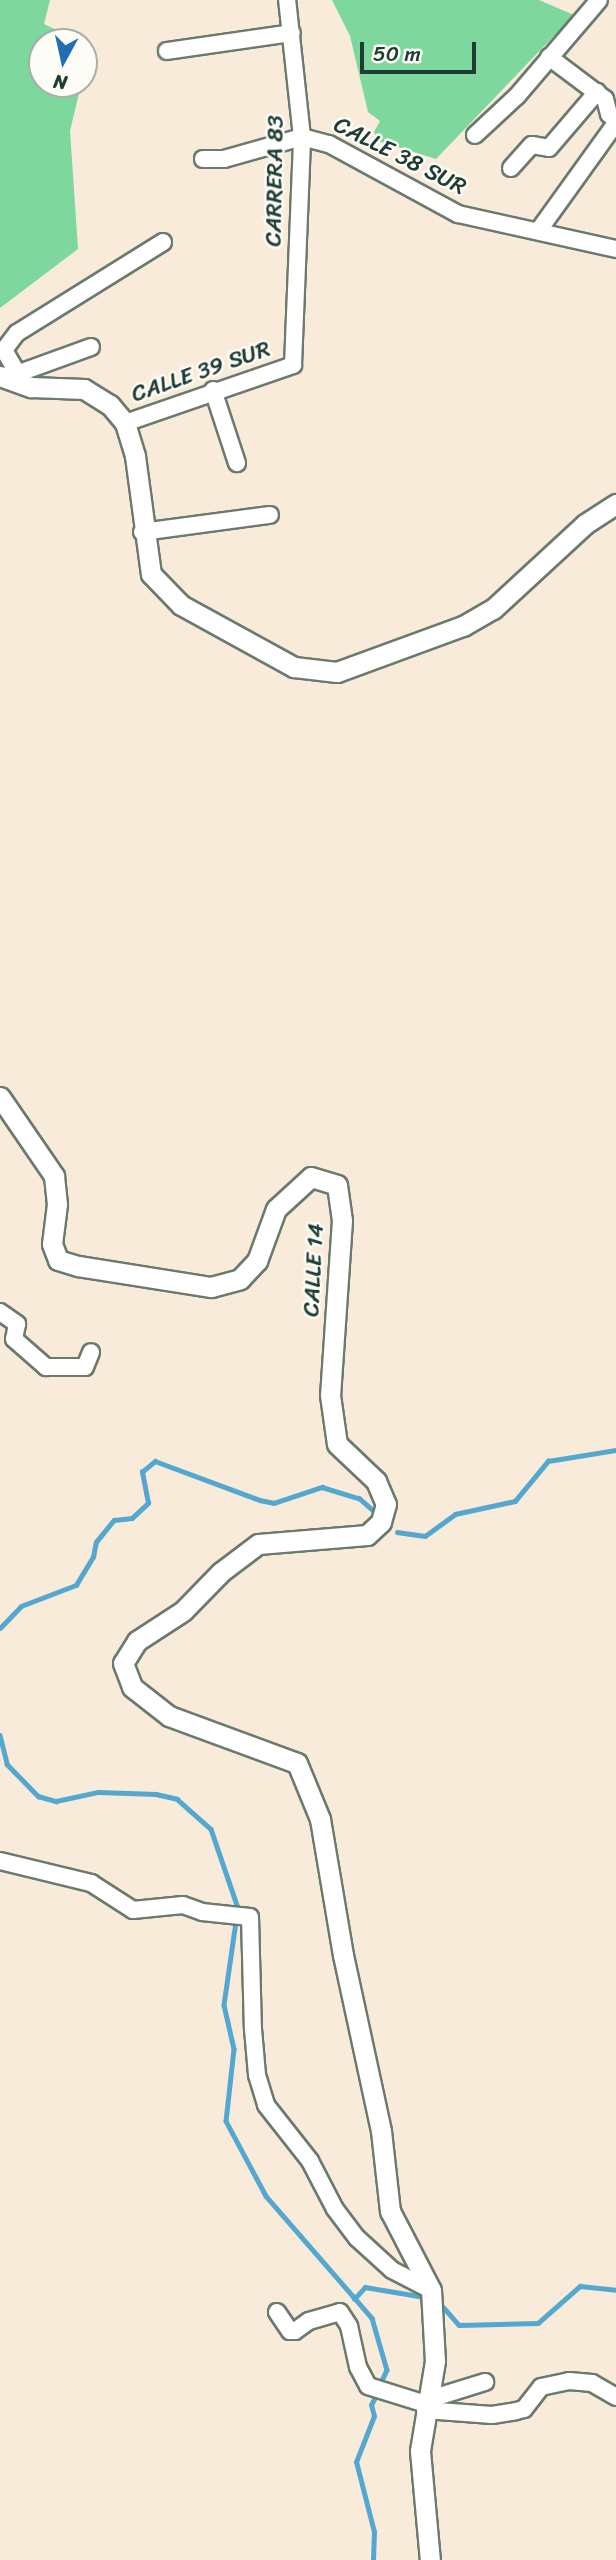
<!DOCTYPE html>
<style>
body{margin:0}
#map{position:relative;width:616px;height:2560px;overflow:hidden;background:#f9ebda;font-family:Sriracha,sans-serif}
div>[style]{position:absolute}
[style*='--x']{left:calc(var(--x)*1px);top:calc(var(--y)*1px);width:calc(var(--w)*1px);rotate:calc(var(--a)*1deg)}
.green>*{inset:0;background:#7ed79d}
.stream>*{height:4.5px;margin:-2.25px;padding:0 2.25px;transform-origin:2.25px;border-radius:2.25px;background:#54a8cf}
.roads{filter:drop-shadow(2px 0 #6b7a6e) drop-shadow(-2px 0 #6b7a6e) drop-shadow(0 2px #6b7a6e) drop-shadow(0 -2px #6b7a6e)}
.minor>*{height:16px;margin:-8px;padding:0 8px;transform-origin:8px;border-radius:8px;background:#fff}
.tertiary>*{height:19px;margin:-9.5px;padding:0 9.5px;transform-origin:9.5px;border-radius:9.5px;background:#fff}
span{translate:-50% -50%;white-space:nowrap;text-align:center;line-height:1.15;-webkit-text-stroke:5px #fdfcf7;paint-order:stroke}
.street-label{font-size:23px;color:#1f3d34}
.north{position:absolute;left:28px;top:28px;width:70px;height:70px;box-sizing:border-box;background:#fdfcf7;border:2px solid #a4b0a9;border-radius:50%;rotate:188deg;font-size:19px;font-weight:700;line-height:28px;text-align:center;color:#1f3d34}
.north::after{content:'';display:block;margin:auto;width:24px;height:32px;background:#1f6fb2;clip-path:polygon(50% 0,100% 100%,50% 72%,0 100%)}
.scale{position:absolute;left:360px;top:42px;width:116px;height:32px;box-sizing:border-box;border:4px solid #1f3d34;border-top:0;padding-left:9px;font-size:21px;line-height:24px;white-space:nowrap;color:#1f3d34;-webkit-text-stroke:5px #fdfcf7;paint-order:stroke}
</style>
<div id="map">
<div class="green">
<i style="clip-path:polygon(0 0,50px 0,44px 24px,67px 35px,67px 42px,42px 42px,42px 84px,75px 84px,80px 89px,70px 131px,78px 249px,0 308px)"></i>
<i style="clip-path:polygon(332px 0,539px 0,574px 15px,436px 159px,378px 141px,374px 132px,380px 121px,368px 112px,350px 36px)"></i>
</div>
<div class="stream">
<i style="--x:397;--y:1532;--w:28;--a:8"></i>
<i style="--x:425;--y:1536;--w:37;--a:-36"></i>
<i style="--x:455;--y:1514;--w:61;--a:-12.2"></i>
<i style="--x:515;--y:1501;--w:52;--a:-50.5"></i>
<i style="--x:548;--y:1461;--w:69;--a:-9.2"></i>
<i style="--x:0;--y:1628;--w:30;--a:-46"></i>
<i style="--x:21;--y:1606;--w:59;--a:-20.9"></i>
<i style="--x:76;--y:1585;--w:33;--a:-59"></i>
<i style="--x:93;--y:1557;--w:15;--a:-79"></i>
<i style="--x:96;--y:1542;--w:28;--a:-51"></i>
<i style="--x:114;--y:1520;--w:18;--a:-6"></i>
<i style="--x:132;--y:1518;--w:22;--a:-43"></i>
<i style="--x:148;--y:1503;--w:32;--a:-101"></i>
<i style="--x:142;--y:1472;--w:17;--a:-40"></i>
<i style="--x:155;--y:1461;--w:112;--a:20.4"></i>
<i style="--x:260;--y:1500;--w:14;--a:12"></i>
<i style="--x:274;--y:1503;--w:51;--a:-18.4"></i>
<i style="--x:322;--y:1487;--w:39;--a:17"></i>
<i style="--x:359;--y:1498;--w:20;--a:41"></i>
<i style="--x:0;--y:1735;--w:30;--a:76"></i>
<i style="--x:7;--y:1764;--w:45;--a:45.9"></i>
<i style="--x:38;--y:1796;--w:19;--a:16"></i>
<i style="--x:56;--y:1801;--w:43;--a:-12.1"></i>
<i style="--x:98;--y:1792;--w:58;--a:2"></i>
<i style="--x:156;--y:1794;--w:22;--a:13"></i>
<i style="--x:177;--y:1799;--w:45;--a:41.4"></i>
<i style="--x:211;--y:1829;--w:83;--a:71.1"></i>
<i style="--x:238;--y:1908;--w:98;--a:98.2"></i>
<i style="--x:224;--y:2005;--w:45;--a:77.2"></i>
<i style="--x:234;--y:2049;--w:72;--a:96.3"></i>
<i style="--x:226;--y:2121;--w:85;--a:61.9"></i>
<i style="--x:266;--y:2196;--w:162;--a:49"></i>
<i style="--x:372;--y:2318;--w:54;--a:73.9"></i>
<i style="--x:387;--y:2370;--w:17;--a:115"></i>
<i style="--x:354;--y:2299;--w:16;--a:-47"></i>
<i style="--x:365;--y:2287;--w:60;--a:9.6"></i>
<i style="--x:439;--y:2302;--w:30;--a:49"></i>
<i style="--x:459;--y:2325;--w:79;--a:-1.5"></i>
<i style="--x:538;--y:2323;--w:56;--a:-41.4"></i>
<i style="--x:580;--y:2286;--w:36;--a:6"></i>
<i style="--x:373;--y:2560;--w:28;--a:-88"></i>
<i style="--x:374;--y:2532;--w:72;--a:-104.4"></i>
<i style="--x:356;--y:2462;--w:49;--a:-68.6"></i>
<i style="--x:374;--y:2416;--w:11;--a:-105"></i>
<i style="--x:371;--y:2405;--w:13;--a:-63"></i>
</div>
<div class="roads">
<div class="minor">
<i style="--x:167;--y:51;--w:126;--a:-8.2"></i>
<i style="--x:549;--y:57;--w:70;--a:36.9"></i>
<i style="--x:605;--y:99;--w:16;--a:75"></i>
<i style="--x:609;--y:114;--w:9;--a:41"></i>
<i style="--x:475;--y:135;--w:57;--a:-42.9"></i>
<i style="--x:517;--y:96;--w:126;--a:-49.5"></i>
<i style="--x:203;--y:159;--w:21;--a:0"></i>
<i style="--x:224;--y:159;--w:81;--a:-15.8"></i>
<i style="--x:302;--y:137;--w:28;--a:15"></i>
<i style="--x:329;--y:144;--w:147;--a:28.5"></i>
<i style="--x:458;--y:214;--w:162;--a:12.5"></i>
<i style="--x:511;--y:168;--w:31;--a:-48"></i>
<i style="--x:532;--y:145;--w:17;--a:10"></i>
<i style="--x:549;--y:148;--w:74;--a:-49.4"></i>
<i style="--x:539;--y:230;--w:132;--a:-54.3"></i>
<i style="--x:11;--y:376;--w:85;--a:-19.9"></i>
<i style="--x:9;--y:381;--w:13;--a:-63"></i>
<i style="--x:15;--y:369;--w:22;--a:-120"></i>
<i style="--x:4;--y:350;--w:21;--a:-53"></i>
<i style="--x:17;--y:333;--w:172;--a:-31.9"></i>
<i style="--x:213;--y:390;--w:77;--a:71.8"></i>
<i style="--x:125;--y:423;--w:178;--a:-19"></i>
<i style="--x:293;--y:365;--w:228;--a:-87.7"></i>
<i style="--x:302;--y:137;--w:138;--a:-96.2"></i>
<i style="--x:142;--y:532;--w:129;--a:-7.6"></i>
<i style="--x:0;--y:1312;--w:21;--a:35"></i>
<i style="--x:17;--y:1324;--w:15;--a:101"></i>
<i style="--x:14;--y:1339;--w:43;--a:41.2"></i>
<i style="--x:46;--y:1367;--w:39;--a:0"></i>
<i style="--x:85;--y:1367;--w:16;--a:-68"></i>
<i style="--x:0;--y:1861;--w:94;--a:13.6"></i>
<i style="--x:91;--y:1883;--w:50;--a:32.7"></i>
<i style="--x:133;--y:1910;--w:50;--a:-5.7"></i>
<i style="--x:183;--y:1905;--w:20;--a:20"></i>
<i style="--x:202;--y:1912;--w:48;--a:5.9"></i>
<i style="--x:250;--y:1917;--w:112;--a:88.5"></i>
<i style="--x:253;--y:2029;--w:46;--a:85"></i>
<i style="--x:257;--y:2075;--w:31;--a:73"></i>
<i style="--x:266;--y:2105;--w:71;--a:51.8"></i>
<i style="--x:310;--y:2161;--w:54;--a:62.5"></i>
<i style="--x:335;--y:2209;--w:36;--a:53"></i>
<i style="--x:357;--y:2238;--w:47;--a:42.4"></i>
<i style="--x:392;--y:2270;--w:44;--a:27.1"></i>
<i style="--x:277;--y:2312;--w:23;--a:56"></i>
<i style="--x:290;--y:2331;--w:5;--a:0"></i>
<i style="--x:295;--y:2331;--w:17;--a:-36"></i>
<i style="--x:309;--y:2321;--w:32;--a:-16"></i>
<i style="--x:340;--y:2312;--w:17;--a:57"></i>
<i style="--x:349;--y:2326;--w:42;--a:77.6"></i>
<i style="--x:358;--y:2367;--w:21;--a:62"></i>
<i style="--x:368;--y:2386;--w:61;--a:17.2"></i>
<i style="--x:427;--y:2400;--w:61;--a:-17.2"></i>
<i style="--x:425;--y:2410;--w:67;--a:4.3"></i>
<i style="--x:492;--y:2415;--w:24;--a:-9"></i>
<i style="--x:516;--y:2411;--w:8;--a:-14"></i>
<i style="--x:524;--y:2409;--w:28;--a:-52"></i>
<i style="--x:541;--y:2387;--w:29;--a:-12"></i>
<i style="--x:569;--y:2381;--w:23;--a:5"></i>
<i style="--x:592;--y:2383;--w:28;--a:30"></i>
</div>
<div class="tertiary">
<i style="--x:0;--y:376;--w:33;--a:20"></i>
<i style="--x:31;--y:387;--w:53;--a:2.2"></i>
<i style="--x:84;--y:389;--w:31;--a:32"></i>
<i style="--x:110;--y:405;--w:23;--a:50"></i>
<i style="--x:125;--y:423;--w:34;--a:73"></i>
<i style="--x:135;--y:456;--w:119;--a:82.3"></i>
<i style="--x:151;--y:574;--w:43;--a:45.9"></i>
<i style="--x:181;--y:605;--w:129;--a:28.8"></i>
<i style="--x:294;--y:667;--w:43;--a:6.6"></i>
<i style="--x:337;--y:672;--w:134;--a:-20.1"></i>
<i style="--x:463;--y:626;--w:34;--a:-30"></i>
<i style="--x:493;--y:609;--w:125;--a:-42.7"></i>
<i style="--x:585;--y:524;--w:37;--a:-33"></i>
<i style="--x:0;--y:1097;--w:96;--a:55.6"></i>
<i style="--x:54;--y:1176;--w:28;--a:84"></i>
<i style="--x:57;--y:1204;--w:40;--a:97.1"></i>
<i style="--x:52;--y:1244;--w:17;--a:69"></i>
<i style="--x:58;--y:1260;--w:21;--a:17"></i>
<i style="--x:78;--y:1266;--w:135;--a:9"></i>
<i style="--x:211;--y:1287;--w:30;--a:-15"></i>
<i style="--x:240;--y:1279;--w:25;--a:-47"></i>
<i style="--x:257;--y:1261;--w:55;--a:-69.9"></i>
<i style="--x:276;--y:1209;--w:47;--a:-42.4"></i>
<i style="--x:311;--y:1177;--w:27;--a:17"></i>
<i style="--x:337;--y:1185;--w:35;--a:82"></i>
<i style="--x:342;--y:1220;--w:175;--a:93.9"></i>
<i style="--x:330;--y:1395;--w:49;--a:81.9"></i>
<i style="--x:337;--y:1444;--w:54;--a:43.5"></i>
<i style="--x:376;--y:1481;--w:25;--a:67"></i>
<i style="--x:386;--y:1504;--w:19;--a:106"></i>
<i style="--x:381;--y:1522;--w:19;--a:137"></i>
<i style="--x:367;--y:1535;--w:109;--a:175.3"></i>
<i style="--x:258;--y:1544;--w:46;--a:142.9"></i>
<i style="--x:221;--y:1572;--w:54;--a:134.3"></i>
<i style="--x:183;--y:1611;--w:55;--a:146.9"></i>
<i style="--x:137;--y:1641;--w:26;--a:122"></i>
<i style="--x:123;--y:1663;--w:26;--a:69"></i>
<i style="--x:132;--y:1687;--w:47;--a:38.1"></i>
<i style="--x:169;--y:1716;--w:136;--a:20.2"></i>
<i style="--x:297;--y:1763;--w:61;--a:67.7"></i>
<i style="--x:320;--y:1819;--w:138;--a:80.4"></i>
<i style="--x:343;--y:1955;--w:180;--a:77.8"></i>
<i style="--x:381;--y:2131;--w:81;--a:83.6"></i>
<i style="--x:390;--y:2211;--w:89;--a:62.6"></i>
<i style="--x:431;--y:2290;--w:71;--a:86.8"></i>
<i style="--x:435;--y:2361;--w:91;--a:99.5"></i>
<i style="--x:420;--y:2451;--w:109;--a:84.8"></i>
</div>
</div>
<div class="street-label">
<span style="left:400px;top:156px;rotate:27deg">CALLE 38 SUR</span>
<span style="left:275px;top:181px;rotate:-89deg">CARRERA 83</span>
<span style="left:201px;top:372px;rotate:-19deg">CALLE 39 SUR</span>
<span style="left:314px;top:1270px;rotate:-87deg">CALLE 14</span>
</div>
<div class="north">N</div>
<div class="scale">50 m</div>
</div>
